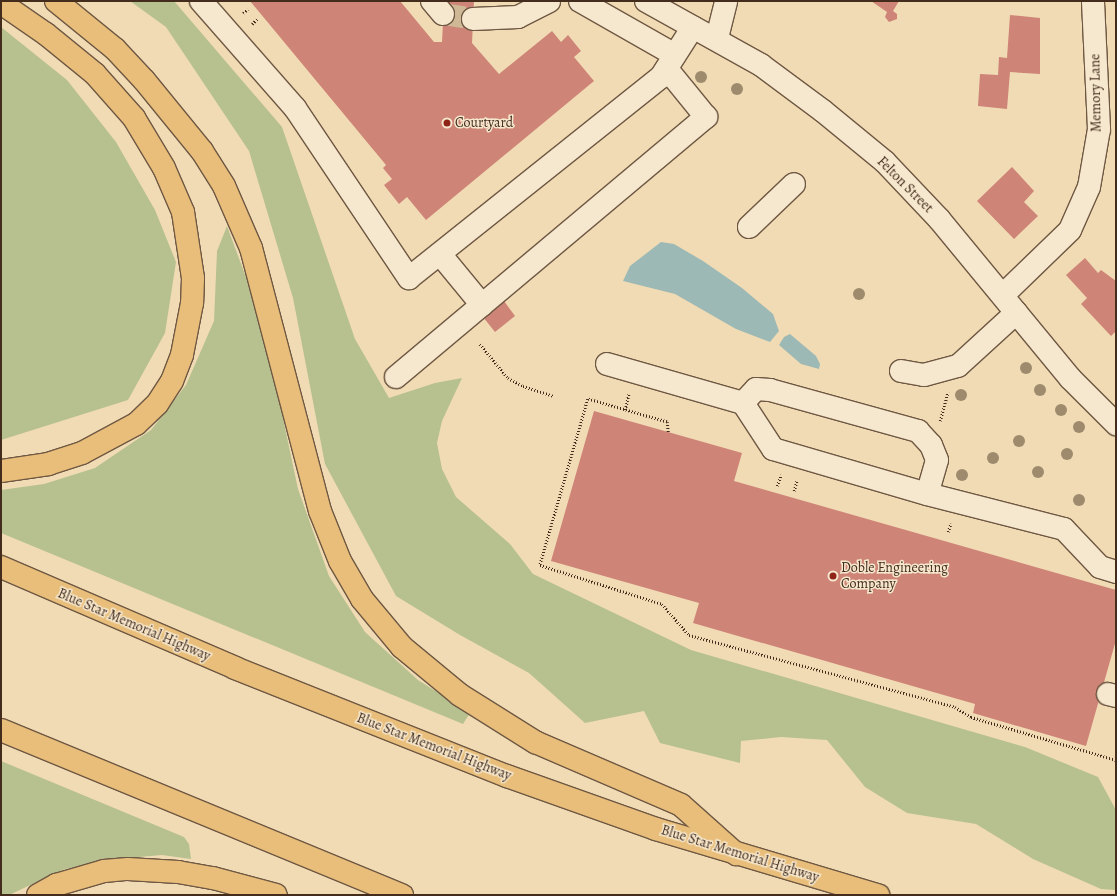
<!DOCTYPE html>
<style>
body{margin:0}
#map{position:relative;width:1117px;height:896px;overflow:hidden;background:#f1dbb4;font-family:Alegreya,serif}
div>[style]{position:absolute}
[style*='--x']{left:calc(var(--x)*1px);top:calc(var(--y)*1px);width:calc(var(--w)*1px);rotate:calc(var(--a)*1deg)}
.green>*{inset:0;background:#b7c18f}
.water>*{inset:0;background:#9db9b6}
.building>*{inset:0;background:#ce8476}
.minor-tunnel>*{height:22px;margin-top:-11px;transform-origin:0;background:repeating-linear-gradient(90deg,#ceb896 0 22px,transparent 0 33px)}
.path>*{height:2.5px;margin-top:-1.25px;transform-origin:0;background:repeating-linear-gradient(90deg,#442c1d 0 1px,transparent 0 3px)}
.roads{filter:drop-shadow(1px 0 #6f5843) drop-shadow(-1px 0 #6f5843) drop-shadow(0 1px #6f5843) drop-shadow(0 -1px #6f5843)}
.minor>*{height:22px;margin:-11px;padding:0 11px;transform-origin:11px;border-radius:11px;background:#f6e8ce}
.highway>*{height:22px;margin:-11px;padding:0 11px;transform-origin:11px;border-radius:11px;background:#e8be7a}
.trees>*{width:12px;height:12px;margin:-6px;border-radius:50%;background:#9e8b6e}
.dots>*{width:11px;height:11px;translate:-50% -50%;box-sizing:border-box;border:2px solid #f6e8ce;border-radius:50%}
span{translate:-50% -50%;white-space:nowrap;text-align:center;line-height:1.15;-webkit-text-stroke:3px #f6e8ce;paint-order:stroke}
.street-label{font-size:14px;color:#442c1d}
.poi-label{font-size:14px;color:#442c1d}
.left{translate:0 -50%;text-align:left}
.frame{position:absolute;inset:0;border:2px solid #442c1d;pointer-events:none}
</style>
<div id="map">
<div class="green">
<i style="clip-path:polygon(130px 1px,174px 1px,282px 127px,355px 339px,389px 398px,435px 383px,462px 378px,442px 421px,437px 443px,442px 469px,456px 497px,510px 544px,533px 574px,691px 650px,1025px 747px,1098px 777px,1116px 810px,1116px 890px,1101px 889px,1033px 859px,976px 824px,907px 813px,865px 787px,827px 740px,781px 737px,741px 741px,740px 763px,660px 743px,644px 711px,585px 723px,529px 673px,460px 635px,396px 596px,325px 464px,293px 298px,249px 151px,166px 27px)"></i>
<i style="clip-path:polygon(1px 27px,67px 80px,116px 142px,155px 210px,176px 262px,165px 333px,128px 400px,1px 440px)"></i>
<i style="clip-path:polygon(227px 226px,247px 280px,281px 409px,298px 489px,329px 576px,365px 632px,418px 680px,470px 713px,463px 724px,1px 533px,1px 490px,44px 484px,95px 468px,151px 430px,186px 385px,214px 321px,217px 251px)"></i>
<i style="clip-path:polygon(1px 761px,184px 837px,189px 844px,191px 859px,162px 855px,116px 859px,65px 869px,9px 895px,1px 895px)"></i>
</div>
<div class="water">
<i style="clip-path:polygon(661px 242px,674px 244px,703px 261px,742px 288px,773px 314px,779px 331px,770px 342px,736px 329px,675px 294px,623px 281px,630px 266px)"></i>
<i style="clip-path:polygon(790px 334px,816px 356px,820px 364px,819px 369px,801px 364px,779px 345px,784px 337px)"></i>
</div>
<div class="building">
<i style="clip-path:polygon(250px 1px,400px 1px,434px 42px,442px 42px,444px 1px,474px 1px,472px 43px,499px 74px,552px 31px,561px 42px,568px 35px,581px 51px,574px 57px,594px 81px,426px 220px,407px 197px,399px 204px,384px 185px,392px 179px,383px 168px,386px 165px)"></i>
<i style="clip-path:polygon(871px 1px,899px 1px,893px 11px,897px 14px,897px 19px,889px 22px,885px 17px,887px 12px)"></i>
<i style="clip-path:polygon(1010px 15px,1040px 18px,1040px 74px,1010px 72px,1007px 109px,978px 106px,980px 74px,998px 75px,999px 57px,1007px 58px)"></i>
<i style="clip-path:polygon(1012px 167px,1034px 191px,1024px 202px,1038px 216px,1014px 239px,977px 201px)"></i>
<i style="clip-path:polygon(1085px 258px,1098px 273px,1101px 270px,1116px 281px,1116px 331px,1111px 336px,1081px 304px,1087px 298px,1066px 275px)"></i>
<i style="clip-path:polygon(504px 301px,515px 316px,495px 332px,483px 317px)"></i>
<i style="clip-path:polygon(594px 411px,742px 453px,734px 481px,1116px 590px,1116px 640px,1086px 746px,973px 713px,975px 704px,693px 623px,699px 603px,551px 561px)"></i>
</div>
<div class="minor-tunnel">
<i style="--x:443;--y:14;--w:30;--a:9"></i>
</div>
<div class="path">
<i style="--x:243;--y:13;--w:6;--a:-39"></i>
<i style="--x:252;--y:24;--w:7;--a:-45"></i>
<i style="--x:480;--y:344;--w:44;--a:50.5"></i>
<i style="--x:508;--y:378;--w:17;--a:28"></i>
<i style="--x:523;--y:386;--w:32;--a:18"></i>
<i style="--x:625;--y:410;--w:17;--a:-77"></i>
<i style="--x:940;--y:421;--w:30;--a:-75"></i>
<i style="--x:668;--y:432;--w:10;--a:-96"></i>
<i style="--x:667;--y:422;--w:82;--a:-163.8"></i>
<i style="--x:588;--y:399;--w:173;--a:106.1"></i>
<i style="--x:540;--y:565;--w:128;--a:17.7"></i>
<i style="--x:662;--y:604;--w:41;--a:48.9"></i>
<i style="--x:689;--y:635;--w:276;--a:15.1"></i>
<i style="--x:955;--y:707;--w:19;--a:32"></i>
<i style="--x:971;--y:717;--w:151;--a:16.5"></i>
<i style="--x:777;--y:486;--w:12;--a:-70"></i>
<i style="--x:794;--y:491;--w:11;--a:-75"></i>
<i style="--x:948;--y:532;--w:9;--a:-72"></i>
</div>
<div class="roads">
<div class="minor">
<i style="--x:201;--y:1;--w:142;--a:48.7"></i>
<i style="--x:295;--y:108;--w:205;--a:56.2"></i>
<i style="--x:409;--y:278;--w:322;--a:-38.6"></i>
<i style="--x:661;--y:77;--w:59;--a:-57.4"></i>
<i style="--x:432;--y:1;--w:17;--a:50"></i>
<i style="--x:580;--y:1;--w:109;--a:29.6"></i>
<i style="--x:646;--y:1;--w:132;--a:29.1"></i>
<i style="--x:761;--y:65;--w:77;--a:36.6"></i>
<i style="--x:823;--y:111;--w:80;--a:39.4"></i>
<i style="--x:885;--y:162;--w:79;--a:46.5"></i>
<i style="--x:939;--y:219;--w:207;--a:50.5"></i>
<i style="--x:1071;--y:379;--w:64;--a:45"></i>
<i style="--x:473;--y:19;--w:45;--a:-2.5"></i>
<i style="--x:518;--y:17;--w:35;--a:-27"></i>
<i style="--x:717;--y:38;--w:38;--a:-76"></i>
<i style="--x:749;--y:227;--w:62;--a:-43.7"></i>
<i style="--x:440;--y:254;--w:66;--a:50.5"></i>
<i style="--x:1003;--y:295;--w:93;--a:-44.1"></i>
<i style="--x:1070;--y:230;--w:47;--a:-66.2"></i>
<i style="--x:1089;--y:187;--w:59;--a:-80.2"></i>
<i style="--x:1099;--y:129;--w:128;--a:-92.7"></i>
<i style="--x:607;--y:364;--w:141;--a:16"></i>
<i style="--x:743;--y:403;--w:55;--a:56.9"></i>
<i style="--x:773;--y:449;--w:160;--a:16.3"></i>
<i style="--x:927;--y:494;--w:141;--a:14.3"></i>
<i style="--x:1064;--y:529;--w:52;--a:46.5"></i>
<i style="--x:1100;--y:567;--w:17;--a:17"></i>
<i style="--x:901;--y:371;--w:23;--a:10"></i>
<i style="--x:924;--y:375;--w:35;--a:-15"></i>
<i style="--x:958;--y:366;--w:79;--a:-42.4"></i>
<i style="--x:396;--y:377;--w:405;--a:-40"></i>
<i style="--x:706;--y:117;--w:62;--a:-129.1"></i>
<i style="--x:743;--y:403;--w:19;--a:-47"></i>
<i style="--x:756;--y:389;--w:14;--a:4"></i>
<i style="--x:770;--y:390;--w:154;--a:15.5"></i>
<i style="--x:918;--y:431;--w:19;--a:47"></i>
<i style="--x:931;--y:445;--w:16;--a:68"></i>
<i style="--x:937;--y:460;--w:35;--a:106"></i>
<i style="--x:1108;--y:694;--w:8;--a:14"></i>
</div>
<div class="highway">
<i style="--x:56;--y:1;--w:76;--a:39.1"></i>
<i style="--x:115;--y:49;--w:42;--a:46.9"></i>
<i style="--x:144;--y:80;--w:92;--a:50.8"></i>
<i style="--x:202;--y:151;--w:41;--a:57.8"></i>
<i style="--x:224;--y:186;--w:68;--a:66.5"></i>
<i style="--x:251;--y:248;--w:272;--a:75.3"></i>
<i style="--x:320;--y:511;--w:54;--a:68.2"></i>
<i style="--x:340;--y:561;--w:44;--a:59.9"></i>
<i style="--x:362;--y:599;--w:62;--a:50.2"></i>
<i style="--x:402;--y:647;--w:75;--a:39.6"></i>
<i style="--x:460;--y:695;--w:89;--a:32.1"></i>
<i style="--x:535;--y:742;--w:159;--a:23.3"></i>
<i style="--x:681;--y:805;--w:74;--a:41.7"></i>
<i style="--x:1;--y:3;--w:55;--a:34.6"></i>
<i style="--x:46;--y:34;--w:63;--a:39.2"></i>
<i style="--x:95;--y:74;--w:59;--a:48.4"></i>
<i style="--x:134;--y:118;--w:58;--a:59"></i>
<i style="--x:164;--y:168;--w:48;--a:66.6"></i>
<i style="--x:183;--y:212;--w:67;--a:81.4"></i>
<i style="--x:193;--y:278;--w:25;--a:92"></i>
<i style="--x:192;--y:303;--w:53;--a:100.9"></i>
<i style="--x:182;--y:355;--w:28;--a:111"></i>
<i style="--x:172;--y:381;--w:27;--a:123"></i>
<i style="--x:157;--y:404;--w:29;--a:136"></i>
<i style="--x:136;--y:424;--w:61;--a:151.8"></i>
<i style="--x:82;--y:453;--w:35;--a:162"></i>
<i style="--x:49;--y:464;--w:49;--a:171.7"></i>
<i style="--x:1;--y:567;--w:255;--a:23.3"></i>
<i style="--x:235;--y:668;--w:293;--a:21.7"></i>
<i style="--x:507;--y:776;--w:158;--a:19.6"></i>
<i style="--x:656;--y:829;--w:232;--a:16.6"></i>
<i style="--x:1;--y:730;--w:434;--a:22.4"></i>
<i style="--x:38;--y:895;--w:21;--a:-29"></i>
<i style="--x:56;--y:885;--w:50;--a:-16.3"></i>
<i style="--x:104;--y:871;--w:24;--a:-5"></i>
<i style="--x:128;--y:869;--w:50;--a:3.4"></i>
<i style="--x:178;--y:872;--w:36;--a:10"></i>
<i style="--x:213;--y:878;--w:65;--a:15.1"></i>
</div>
</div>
<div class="trees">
<i style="left:701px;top:77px"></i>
<i style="left:737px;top:89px"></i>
<i style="left:859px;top:294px"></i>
<i style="left:1026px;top:368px"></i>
<i style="left:1040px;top:390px"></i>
<i style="left:961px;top:395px"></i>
<i style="left:1061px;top:410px"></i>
<i style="left:1079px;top:427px"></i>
<i style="left:1019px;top:441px"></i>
<i style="left:1067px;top:454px"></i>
<i style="left:993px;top:458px"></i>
<i style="left:1038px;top:472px"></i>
<i style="left:962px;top:475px"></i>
<i style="left:1079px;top:500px"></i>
</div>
<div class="dots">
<i style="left:447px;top:123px;background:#8f2418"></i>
<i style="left:833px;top:576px;background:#8f2418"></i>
</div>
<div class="street-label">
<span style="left:1096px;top:93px;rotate:-91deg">Memory Lane</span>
<span style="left:905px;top:185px;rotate:45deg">Felton Street</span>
<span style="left:134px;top:625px;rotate:23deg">Blue Star Memorial Highway</span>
<span style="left:434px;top:747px;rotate:21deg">Blue Star Memorial Highway</span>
<span style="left:740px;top:854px;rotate:17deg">Blue Star Memorial Highway</span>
</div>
<div class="poi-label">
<span class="left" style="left:455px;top:123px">Courtyard</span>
<span class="left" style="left:841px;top:576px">Doble Engineering<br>Company</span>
</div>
<div class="frame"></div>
</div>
